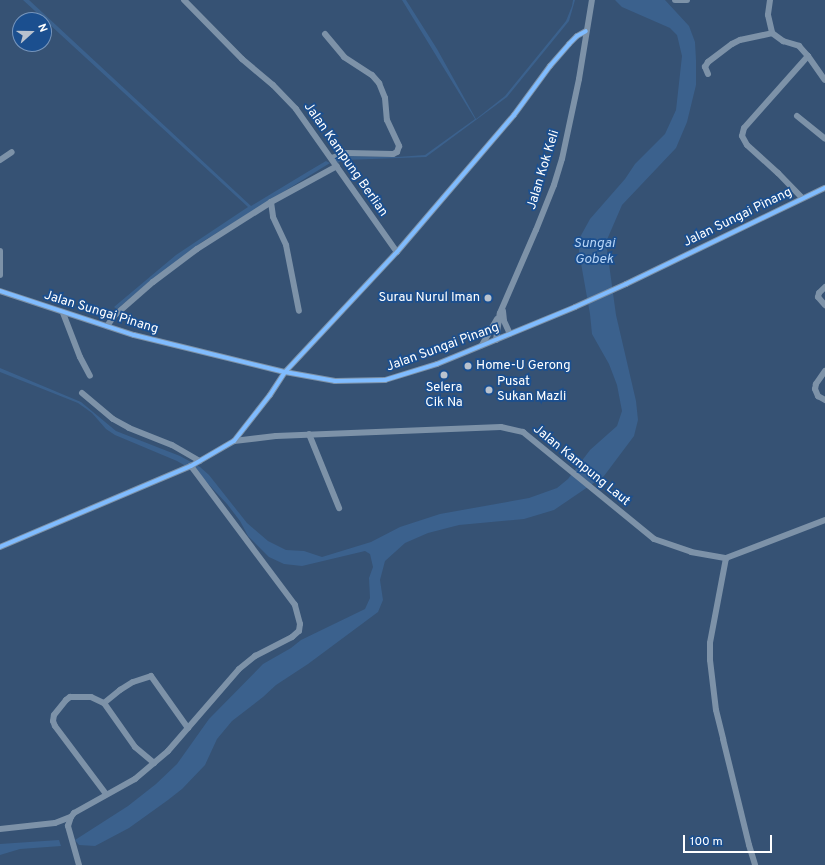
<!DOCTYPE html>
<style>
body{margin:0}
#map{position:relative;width:825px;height:865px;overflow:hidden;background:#365274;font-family:Overpass,sans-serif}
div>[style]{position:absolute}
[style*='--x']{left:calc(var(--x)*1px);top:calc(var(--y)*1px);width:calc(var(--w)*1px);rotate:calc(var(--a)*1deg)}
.water>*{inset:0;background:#3b618d}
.canal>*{height:6px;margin:-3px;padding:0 3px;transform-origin:3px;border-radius:3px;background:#3b618d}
.minor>*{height:6px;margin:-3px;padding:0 3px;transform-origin:3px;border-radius:3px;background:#7d92a8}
.cycleway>*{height:4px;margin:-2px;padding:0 2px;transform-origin:2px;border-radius:2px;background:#80bcff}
.dots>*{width:11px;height:11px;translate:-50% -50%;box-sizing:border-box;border:2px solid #1b4f8f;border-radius:50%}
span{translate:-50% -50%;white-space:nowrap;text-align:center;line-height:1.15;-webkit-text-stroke:3.5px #1b4f8f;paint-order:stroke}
.street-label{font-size:13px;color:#fff}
.poi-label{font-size:13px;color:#fff}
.right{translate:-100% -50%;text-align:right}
.left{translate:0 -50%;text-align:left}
.water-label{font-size:14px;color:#b5d3f5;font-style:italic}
.north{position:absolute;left:12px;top:12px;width:40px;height:40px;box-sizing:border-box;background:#1b4f8f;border:1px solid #7695bc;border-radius:50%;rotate:69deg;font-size:11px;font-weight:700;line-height:16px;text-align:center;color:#fff}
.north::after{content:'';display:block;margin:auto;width:14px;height:18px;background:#b9c2ce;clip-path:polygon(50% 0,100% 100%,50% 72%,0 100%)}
.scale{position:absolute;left:683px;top:835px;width:89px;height:18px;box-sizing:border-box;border:2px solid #fff;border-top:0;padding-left:5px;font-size:12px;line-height:14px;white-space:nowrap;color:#fff;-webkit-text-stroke:3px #1b4f8f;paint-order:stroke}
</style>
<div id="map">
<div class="water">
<i style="clip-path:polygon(23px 0,29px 0,251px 206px,309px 171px,326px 161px,330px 163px,202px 242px,148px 283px,117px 309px,114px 307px,176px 255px,248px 207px)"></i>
<i style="clip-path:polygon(402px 0,406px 0,437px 49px,476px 119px,505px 96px,566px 21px,572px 6px,573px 0,575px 0,569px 21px,507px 97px,426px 157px,345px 160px,341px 158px,344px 156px,397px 157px,425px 155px,475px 119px)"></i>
<i style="clip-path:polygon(615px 0,665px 0,689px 26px,695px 42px,696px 60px,696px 85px,687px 122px,676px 148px,622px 205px,606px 242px,616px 315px,636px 401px,638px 420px,634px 436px,604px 476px,554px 510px,524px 519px,459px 525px,428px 533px,405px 543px,385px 561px,380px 580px,383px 600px,378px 612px,308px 664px,276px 685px,263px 697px,232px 721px,217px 739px,205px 765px,182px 789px,168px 800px,129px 828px,95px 846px,79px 845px,75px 840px,128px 806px,156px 784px,177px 764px,209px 719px,263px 664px,291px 648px,301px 640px,365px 609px,370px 598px,369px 578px,373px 567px,370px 554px,365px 551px,302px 566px,284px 564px,269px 557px,248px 536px,240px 521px,227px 504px,198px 473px,177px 461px,115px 435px,106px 429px,92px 413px,78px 403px,0 372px,0 368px,81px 402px,116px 431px,180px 456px,200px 467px,209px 475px,247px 523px,268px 541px,286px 550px,304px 551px,322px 557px,371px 542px,400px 527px,440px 514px,529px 498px,557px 488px,568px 479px,590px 450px,617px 426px,622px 411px,617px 385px,609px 364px,592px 334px,590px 314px,579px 252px,579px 239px,590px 219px,625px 179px,635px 164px,665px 134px,676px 110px,682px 56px,677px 35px,670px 28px,622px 7px)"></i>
<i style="clip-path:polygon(59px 840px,61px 846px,20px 849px,0 855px,0 844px)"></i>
</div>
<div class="canal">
<i style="--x:337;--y:160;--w:4;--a:-27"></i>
</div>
<div class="minor">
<i style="--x:184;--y:0;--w:83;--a:45.5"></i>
<i style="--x:242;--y:59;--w:40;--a:40"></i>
<i style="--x:273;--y:85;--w:33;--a:46"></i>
<i style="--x:296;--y:109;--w:175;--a:54.8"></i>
<i style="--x:675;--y:0;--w:12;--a:0"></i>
<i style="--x:770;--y:0;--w:15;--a:98"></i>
<i style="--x:768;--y:15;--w:18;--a:77"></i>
<i style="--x:772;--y:33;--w:14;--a:36"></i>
<i style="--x:783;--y:41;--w:17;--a:17"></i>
<i style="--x:799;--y:46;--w:13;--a:48"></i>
<i style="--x:808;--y:56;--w:96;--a:131.6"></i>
<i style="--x:744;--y:128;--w:8;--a:104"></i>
<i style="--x:742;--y:136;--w:10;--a:61"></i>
<i style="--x:747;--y:145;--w:42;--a:42.1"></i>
<i style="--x:778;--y:173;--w:35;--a:46"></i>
<i style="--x:325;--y:34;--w:30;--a:50"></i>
<i style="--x:344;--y:57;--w:33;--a:33"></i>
<i style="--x:372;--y:75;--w:11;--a:49"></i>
<i style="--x:379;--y:83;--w:16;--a:68"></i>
<i style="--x:385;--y:98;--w:22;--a:85"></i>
<i style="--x:387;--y:120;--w:29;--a:65"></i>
<i style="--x:399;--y:146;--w:6;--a:108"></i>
<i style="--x:397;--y:152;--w:4;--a:153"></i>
<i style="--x:393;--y:154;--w:46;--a:-178.8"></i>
<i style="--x:347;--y:153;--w:16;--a:162"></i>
<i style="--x:808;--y:56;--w:29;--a:55"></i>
<i style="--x:708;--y:74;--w:8;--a:-113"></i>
<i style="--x:705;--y:67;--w:6;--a:-59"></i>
<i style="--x:708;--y:62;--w:30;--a:-37"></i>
<i style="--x:732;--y:44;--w:9;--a:-27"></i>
<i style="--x:740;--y:40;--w:33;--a:-12"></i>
<i style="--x:797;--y:116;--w:36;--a:39"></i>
<i style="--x:0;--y:160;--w:14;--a:-34"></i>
<i style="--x:271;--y:202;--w:15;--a:82"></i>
<i style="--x:273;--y:217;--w:31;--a:65"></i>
<i style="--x:286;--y:245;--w:67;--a:78.9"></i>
<i style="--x:0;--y:251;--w:24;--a:90"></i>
<i style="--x:825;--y:287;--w:8;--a:135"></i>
<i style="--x:819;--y:293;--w:4;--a:104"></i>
<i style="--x:818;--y:297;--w:11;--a:49"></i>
<i style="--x:0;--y:291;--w:141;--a:18.2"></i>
<i style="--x:134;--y:335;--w:155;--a:13.8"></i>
<i style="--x:285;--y:372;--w:51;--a:10.2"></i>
<i style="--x:335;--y:381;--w:50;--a:-1.1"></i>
<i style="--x:385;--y:380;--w:54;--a:-17.1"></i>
<i style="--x:437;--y:364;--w:149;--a:-22.4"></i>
<i style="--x:575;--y:307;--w:56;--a:-24.3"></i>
<i style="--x:626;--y:284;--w:221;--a:-25.8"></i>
<i style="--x:503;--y:311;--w:10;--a:84"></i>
<i style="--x:504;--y:321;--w:14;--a:65"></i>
<i style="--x:63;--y:313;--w:47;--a:68.9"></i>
<i style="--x:80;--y:357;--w:21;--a:62"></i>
<i style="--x:107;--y:326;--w:12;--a:-55"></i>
<i style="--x:114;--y:316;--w:52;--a:-41.1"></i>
<i style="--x:153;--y:282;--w:55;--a:-36.9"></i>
<i style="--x:197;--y:249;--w:88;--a:-32.4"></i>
<i style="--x:271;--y:202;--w:75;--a:-28.6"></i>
<i style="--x:496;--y:340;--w:27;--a:-82"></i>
<i style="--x:500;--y:313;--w:90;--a:-66.6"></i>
<i style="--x:536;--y:230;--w:48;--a:-68.2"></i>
<i style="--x:554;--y:185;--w:27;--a:-73"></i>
<i style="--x:562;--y:159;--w:82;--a:-78"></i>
<i style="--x:579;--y:79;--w:80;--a:-80.7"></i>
<i style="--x:482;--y:345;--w:30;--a:-60"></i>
<i style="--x:825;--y:371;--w:16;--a:125"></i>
<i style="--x:816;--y:384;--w:5;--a:101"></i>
<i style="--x:815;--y:389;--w:8;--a:67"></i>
<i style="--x:818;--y:396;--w:8;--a:30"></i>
<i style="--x:82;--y:393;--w:40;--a:40"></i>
<i style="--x:113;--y:419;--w:18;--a:29"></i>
<i style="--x:129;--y:428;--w:46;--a:21.6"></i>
<i style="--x:172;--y:445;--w:32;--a:30"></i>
<i style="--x:309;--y:434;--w:80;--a:67.9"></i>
<i style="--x:234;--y:441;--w:42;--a:-6.8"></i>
<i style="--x:276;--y:436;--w:225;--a:-2.3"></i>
<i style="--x:501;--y:427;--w:23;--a:13"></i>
<i style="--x:523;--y:432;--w:169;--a:39.2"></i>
<i style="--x:654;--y:539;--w:39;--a:19"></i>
<i style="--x:691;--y:552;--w:36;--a:10"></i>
<i style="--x:726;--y:558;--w:106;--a:-21"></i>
<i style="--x:0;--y:547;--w:207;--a:-23"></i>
<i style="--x:191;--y:466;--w:50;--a:-30.2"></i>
<i style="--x:234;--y:441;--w:58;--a:-52"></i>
<i style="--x:270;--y:395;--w:27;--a:-57"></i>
<i style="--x:285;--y:372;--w:164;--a:-47"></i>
<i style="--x:397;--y:252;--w:180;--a:-49.5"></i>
<i style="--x:514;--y:115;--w:61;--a:-53.7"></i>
<i style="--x:550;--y:66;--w:29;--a:-49"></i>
<i style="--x:569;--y:44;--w:11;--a:-45"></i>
<i style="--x:577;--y:36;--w:10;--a:-29"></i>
<i style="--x:726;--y:558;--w:86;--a:100.7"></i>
<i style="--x:710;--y:643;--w:17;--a:90"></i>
<i style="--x:710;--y:660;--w:50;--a:83.2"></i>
<i style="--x:716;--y:710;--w:30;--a:76"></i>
<i style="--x:723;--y:739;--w:109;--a:76.2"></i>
<i style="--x:749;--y:845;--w:21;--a:73"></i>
<i style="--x:104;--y:703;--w:21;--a:-39"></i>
<i style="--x:120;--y:690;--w:15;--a:-32"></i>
<i style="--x:133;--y:682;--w:19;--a:-18"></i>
<i style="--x:151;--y:676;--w:64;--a:54.6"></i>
<i style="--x:106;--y:794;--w:85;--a:-126.9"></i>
<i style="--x:55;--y:726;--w:5;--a:-112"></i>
<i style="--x:53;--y:721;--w:6;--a:-81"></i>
<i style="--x:54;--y:715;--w:19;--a:-51"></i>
<i style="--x:66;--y:700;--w:5;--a:-37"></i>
<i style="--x:70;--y:697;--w:21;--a:0"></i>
<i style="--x:91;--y:697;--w:14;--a:25"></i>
<i style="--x:104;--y:703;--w:54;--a:54.8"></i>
<i style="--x:135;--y:747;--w:25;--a:40"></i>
<i style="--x:0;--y:829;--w:55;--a:-6.2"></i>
<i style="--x:55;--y:823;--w:17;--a:-21"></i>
<i style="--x:79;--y:865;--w:41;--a:-105.8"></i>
<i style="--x:68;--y:826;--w:9;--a:-72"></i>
<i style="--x:71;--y:817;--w:5;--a:-53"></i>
<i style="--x:74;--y:813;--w:70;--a:-29.1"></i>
<i style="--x:135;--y:779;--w:43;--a:-40.3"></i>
<i style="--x:168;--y:751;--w:108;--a:-49.1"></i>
<i style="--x:239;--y:669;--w:21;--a:-39"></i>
<i style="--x:255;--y:656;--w:42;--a:-27.2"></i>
<i style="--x:292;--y:637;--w:9;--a:-41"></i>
<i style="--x:299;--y:631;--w:7;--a:-82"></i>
<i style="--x:300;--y:624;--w:20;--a:-105"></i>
<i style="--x:295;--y:605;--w:174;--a:-126.8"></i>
</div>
<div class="cycleway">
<i style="--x:0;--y:291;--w:141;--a:18.2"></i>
<i style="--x:134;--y:335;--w:155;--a:13.8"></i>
<i style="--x:285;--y:372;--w:51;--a:10.2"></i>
<i style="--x:335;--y:381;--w:50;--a:-1.1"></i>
<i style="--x:385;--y:380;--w:54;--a:-17.1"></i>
<i style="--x:437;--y:364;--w:149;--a:-22.4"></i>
<i style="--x:575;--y:307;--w:56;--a:-24.3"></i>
<i style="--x:626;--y:284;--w:221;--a:-25.8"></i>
<i style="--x:0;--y:547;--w:207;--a:-23"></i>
<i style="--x:191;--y:466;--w:50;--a:-30.2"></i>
<i style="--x:234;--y:441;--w:58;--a:-52"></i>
<i style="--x:270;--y:395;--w:27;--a:-57"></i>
<i style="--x:285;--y:372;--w:164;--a:-47"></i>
<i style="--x:397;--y:252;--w:180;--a:-49.5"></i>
<i style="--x:514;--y:115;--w:61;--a:-53.7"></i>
<i style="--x:550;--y:66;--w:29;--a:-49"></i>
<i style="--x:569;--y:44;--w:11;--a:-45"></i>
<i style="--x:577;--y:36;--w:10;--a:-29"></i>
</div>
<div class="dots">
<i style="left:488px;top:298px;background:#b9c2ce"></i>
<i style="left:468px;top:366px;background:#b9c2ce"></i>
<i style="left:444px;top:375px;background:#b9c2ce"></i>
<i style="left:489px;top:390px;background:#b9c2ce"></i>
</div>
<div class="street-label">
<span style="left:345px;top:160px;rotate:55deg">Jalan Kampung Berlian</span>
<span style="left:544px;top:170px;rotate:-73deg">Jalan Kok Keli</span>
<span style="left:738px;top:218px;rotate:-26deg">Jalan Sungai Pinang</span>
<span style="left:101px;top:313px;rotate:17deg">Jalan Sungai Pinang</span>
<span style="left:443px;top:348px;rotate:-20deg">Jalan Sungai Pinang</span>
<span style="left:581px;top:466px;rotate:39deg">Jalan Kampung Laut</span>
</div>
<div class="poi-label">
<span class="right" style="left:480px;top:298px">Surau Nurul Iman</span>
<span class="left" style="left:476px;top:366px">Home-U Gerong</span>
<span class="left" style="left:497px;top:390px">Pusat<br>Sukan Mazli</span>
<span style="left:444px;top:396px">Selera<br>Cik Na</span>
</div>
<div class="water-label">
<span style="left:594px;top:252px">Sungai<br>Gobek</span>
</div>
<div class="north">N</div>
<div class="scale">100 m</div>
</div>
